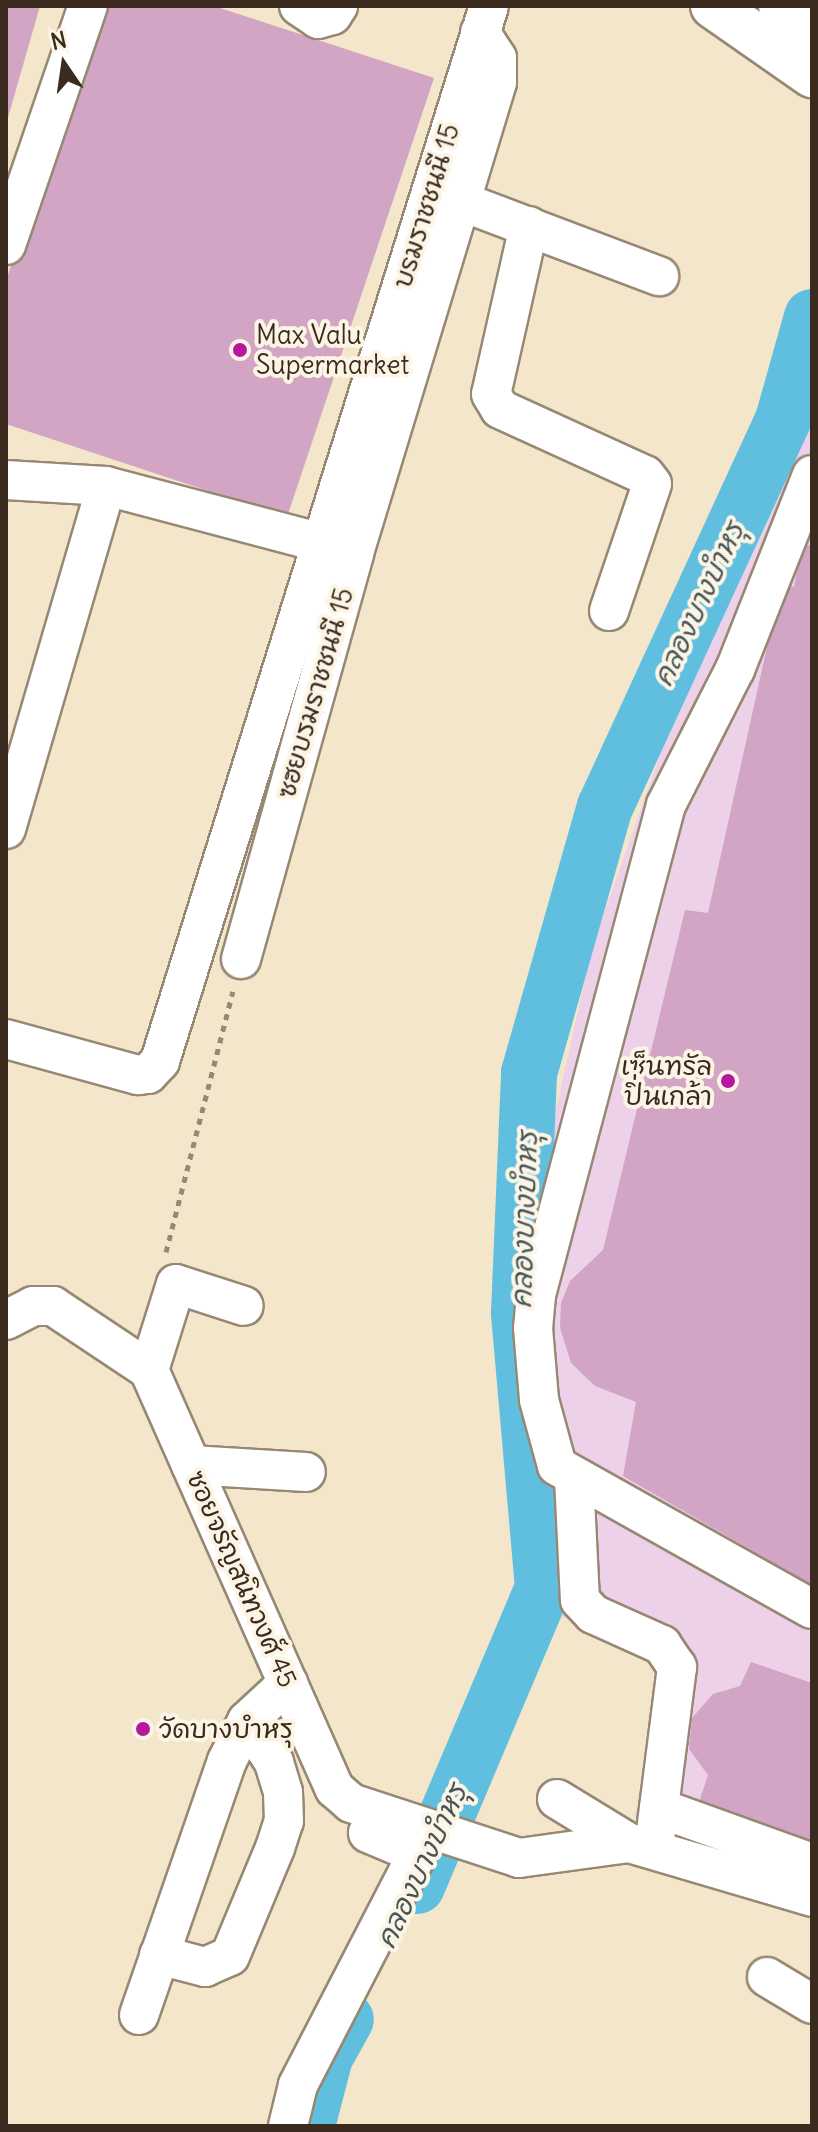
<!DOCTYPE html>
<meta charset="utf-8">
<style>
body{margin:0}
#map{position:relative;width:818px;height:2132px;overflow:hidden;background:#f3e6ca;font-family:Delius,"Playpen Sans Thai",sans-serif}
div>[style]{position:absolute}
[style*='--x']{left:calc(var(--x)*1px);top:calc(var(--y)*1px);width:calc(var(--w)*1px);rotate:calc(var(--a)*1deg)}
.built>*{inset:0;background:#edd1e9}
.river>*{height:56px;margin:-28px;padding:0 28px;transform-origin:28px;border-radius:28px;background:#60bedf}
.building>*{inset:0;background:#d2a5c4}
.path>*{height:5px;margin-top:-2.5px;transform-origin:0;background:repeating-linear-gradient(90deg,#978874 0 6px,transparent 0 12px)}
.roads{filter:drop-shadow(2px 0 #978874) drop-shadow(-2px 0 #978874) drop-shadow(0 2px #978874) drop-shadow(0 -2px #978874)}
.minor>*{height:38px;margin:-19px;padding:0 19px;transform-origin:19px;border-radius:19px;background:#fff}
.major>*{height:44px;margin:-22px;padding:0 22px;transform-origin:22px;border-radius:22px;background:#fff}
.dots>*{width:22px;height:22px;translate:-50% -50%;box-sizing:border-box;border:4px solid #fcf5e5;border-radius:50%}
span{translate:-50% -50%;white-space:nowrap;text-align:center;line-height:1.15;-webkit-text-stroke:8px #fcf5e5;paint-order:stroke}
.street-label{font-size:26px;color:#3b2a1e}
.poi-label{font-size:26px;color:#3b2a1e}
.left{translate:0 -50%;text-align:left}
.right{translate:-100% -50%;text-align:right}
.water-label{font-size:28px;color:#465658;font-style:italic}
.frame{position:absolute;inset:0;border:8px solid #3b2a1e;pointer-events:none}
.north{position:absolute;left:24px;top:24px;width:80px;height:80px;-webkit-text-stroke:6px #fcf5e5;paint-order:stroke;rotate:347deg;font-size:22px;font-weight:700;line-height:32px;text-align:center;color:#3b2a1e}
.north::after{content:'';display:block;margin:auto;width:28px;height:36px;background:#3b2a1e;clip-path:polygon(50% 0,100% 100%,50% 72%,0 100%)}
</style>
<div id="map">
<div class="built">
<i style="clip-path:polygon(812px 412px,812px 1874px,634px 1816px,689px 1677px,557px 1614px,543px 1468px,543px 1168px,592px 948px,690px 670px)"></i>
</div>
<div class="river">
<i style="--x:417;--y:1886;--w:324;--a:-67.1"></i>
<i style="--x:543;--y:1588;--w:276;--a:-95"></i>
<i style="--x:519;--y:1313;--w:240;--a:-87.6"></i>
<i style="--x:529;--y:1073;--w:277;--a:-74.1"></i>
<i style="--x:605;--y:807;--w:426;--a:-65.3"></i>
<i style="--x:783;--y:420;--w:107;--a:-74.3"></i>
<i style="--x:307;--y:2126;--w:71;--a:-75.4"></i>
<i style="--x:325;--y:2057;--w:43;--a:-61.1"></i>
</div>
<div class="building">
<i style="clip-path:polygon(6px 6px,40px 6px,7px 121px,6px 121px)"></i>
<i style="clip-path:polygon(98px 6px,214px 6px,434px 78px,287px 517px,6px 424px,6px 281px)"></i>
<i style="clip-path:polygon(812px 544px,812px 1585px,623px 1476px,636px 1402px,595px 1386px,571px 1363px,560px 1328px,561px 1303px,570px 1281px,603px 1250px,685px 910px,708px 913px,781px 584px,794px 587px,801px 548px)"></i>
<i style="clip-path:polygon(751px 1662px,812px 1683px,812px 1842px,699px 1802px,708px 1775px,689px 1749px,692px 1718px,713px 1694px,740px 1686px)"></i>
</div>
<div class="path">
<i style="--x:166;--y:1252;--w:269;--a:-75.6"></i>
</div>
<div class="roads">
<div class="minor">
<i style="--x:299;--y:6;--w:23;--a:34"></i>
<i style="--x:318;--y:19;--w:15;--a:-16"></i>
<i style="--x:332;--y:15;--w:11;--a:-56"></i>
<i style="--x:460;--y:201;--w:213;--a:20.7"></i>
<i style="--x:529;--y:226;--w:172;--a:102.7"></i>
<i style="--x:491;--y:394;--w:17;--a:59"></i>
<i style="--x:500;--y:409;--w:159;--a:24.5"></i>
<i style="--x:645;--y:475;--w:11;--a:52"></i>
<i style="--x:652;--y:484;--w:134;--a:108.7"></i>
<i style="--x:6;--y:245;--w:253;--a:-71.1"></i>
<i style="--x:812;--y:475;--w:209;--a:111.6"></i>
<i style="--x:735;--y:669;--w:153;--a:116.9"></i>
<i style="--x:666;--y:805;--w:507;--a:104.86"></i>
<i style="--x:536;--y:1295;--w:33;--a:95"></i>
<i style="--x:533;--y:1328;--w:72;--a:85.2"></i>
<i style="--x:539;--y:1400;--w:68;--a:74.7"></i>
<i style="--x:557;--y:1466;--w:292;--a:29.3"></i>
<i style="--x:6;--y:480;--w:100;--a:3.4"></i>
<i style="--x:106;--y:486;--w:223;--a:14.8"></i>
<i style="--x:6;--y:829;--w:357;--a:-73.7"></i>
<i style="--x:241;--y:959;--w:421;--a:-74.4"></i>
<i style="--x:354;--y:553;--w:492;--a:-73.1"></i>
<i style="--x:497;--y:82;--w:24;--a:-90"></i>
<i style="--x:497;--y:58;--w:31;--a:-123"></i>
<i style="--x:6;--y:1039;--w:137;--a:15.3"></i>
<i style="--x:138;--y:1075;--w:10;--a:-6"></i>
<i style="--x:148;--y:1074;--w:18;--a:-47"></i>
<i style="--x:160;--y:1061;--w:1105;--a:-72.68"></i>
<i style="--x:6;--y:1320;--w:30;--a:-27"></i>
<i style="--x:33;--y:1306;--w:20;--a:0"></i>
<i style="--x:53;--y:1306;--w:115;--a:33.7"></i>
<i style="--x:149;--y:1370;--w:458;--a:66.1"></i>
<i style="--x:335;--y:1789;--w:21;--a:41"></i>
<i style="--x:351;--y:1803;--w:177;--a:18.1"></i>
<i style="--x:519;--y:1858;--w:111;--a:-7.8"></i>
<i style="--x:629;--y:1843;--w:191;--a:16.4"></i>
<i style="--x:149;--y:1370;--w:90;--a:-72.6"></i>
<i style="--x:176;--y:1284;--w:71;--a:17.9"></i>
<i style="--x:191;--y:1465;--w:115;--a:3.5"></i>
<i style="--x:574;--y:1478;--w:122;--a:87.2"></i>
<i style="--x:580;--y:1600;--w:19;--a:47"></i>
<i style="--x:593;--y:1614;--w:76;--a:24.2"></i>
<i style="--x:662;--y:1645;--w:27;--a:56"></i>
<i style="--x:677;--y:1667;--w:181;--a:97.3"></i>
<i style="--x:557;--y:1799;--w:84;--a:31.4"></i>
<i style="--x:659;--y:1808;--w:163;--a:19.8"></i>
<i style="--x:159;--y:1955;--w:48;--a:14.6"></i>
<i style="--x:205;--y:1967;--w:27;--a:-24"></i>
<i style="--x:230;--y:1956;--w:117;--a:-67.4"></i>
<i style="--x:275;--y:1848;--w:28;--a:-72"></i>
<i style="--x:284;--y:1821;--w:29;--a:-92"></i>
<i style="--x:283;--y:1792;--w:31;--a:-107"></i>
<i style="--x:274;--y:1762;--w:49;--a:-123.4"></i>
<i style="--x:767;--y:1977;--w:52;--a:31"></i>
<i style="--x:139;--y:2015;--w:269;--a:-70.9"></i>
<i style="--x:227;--y:1761;--w:45;--a:-63.4"></i>
<i style="--x:247;--y:1721;--w:56;--a:-42.8"></i>
<i style="--x:288;--y:2126;--w:42;--a:-76.3"></i>
<i style="--x:298;--y:2085;--w:255;--a:-62.7"></i>
<i style="--x:415;--y:1858;--w:6;--a:-108"></i>
<i style="--x:413;--y:1852;--w:49;--a:-157.1"></i>
</div>
<div class="major">
<i style="--x:713;--y:6;--w:121;--a:34.9"></i>
<i style="--x:781;--y:6;--w:37;--a:34"></i>
</div>
</div>
<div class="dots">
<i style="left:240px;top:350px;background:#b5179e"></i>
<i style="left:728px;top:1081px;background:#b5179e"></i>
<i style="left:143px;top:1729px;background:#b5179e"></i>
</div>
<div class="street-label">
<span style="left:426px;top:206px;rotate:-73deg">บรมราชชนนี 15</span>
<span style="left:315px;top:693px;rotate:-74deg">ซฮยบรมราชชนนี 15</span>
<span style="left:242px;top:1579px;rotate:66deg">ซอยจรัญสนิทวงศ์ 45</span>
</div>
<div class="poi-label">
<span class="left" style="left:256px;top:350px">Max Valu<br>Supermarket</span>
<span class="right" style="left:712px;top:1081px">เซ็นทรัล<br>ปิ่นเกล้า</span>
<span class="left" style="left:159px;top:1729px">วัดบางบำหรุ</span>
</div>
<div class="water-label">
<span style="left:698px;top:604px;rotate:-65deg">คลองบางบำหรุ</span>
<span style="left:524px;top:1220px;rotate:-88deg">คลองบางบำหรุ</span>
<span style="left:421px;top:1866px;rotate:-65deg">คลองบางบำหรุ</span>
</div>
<div class="frame"></div>
<div class="north">N</div>
</div>
